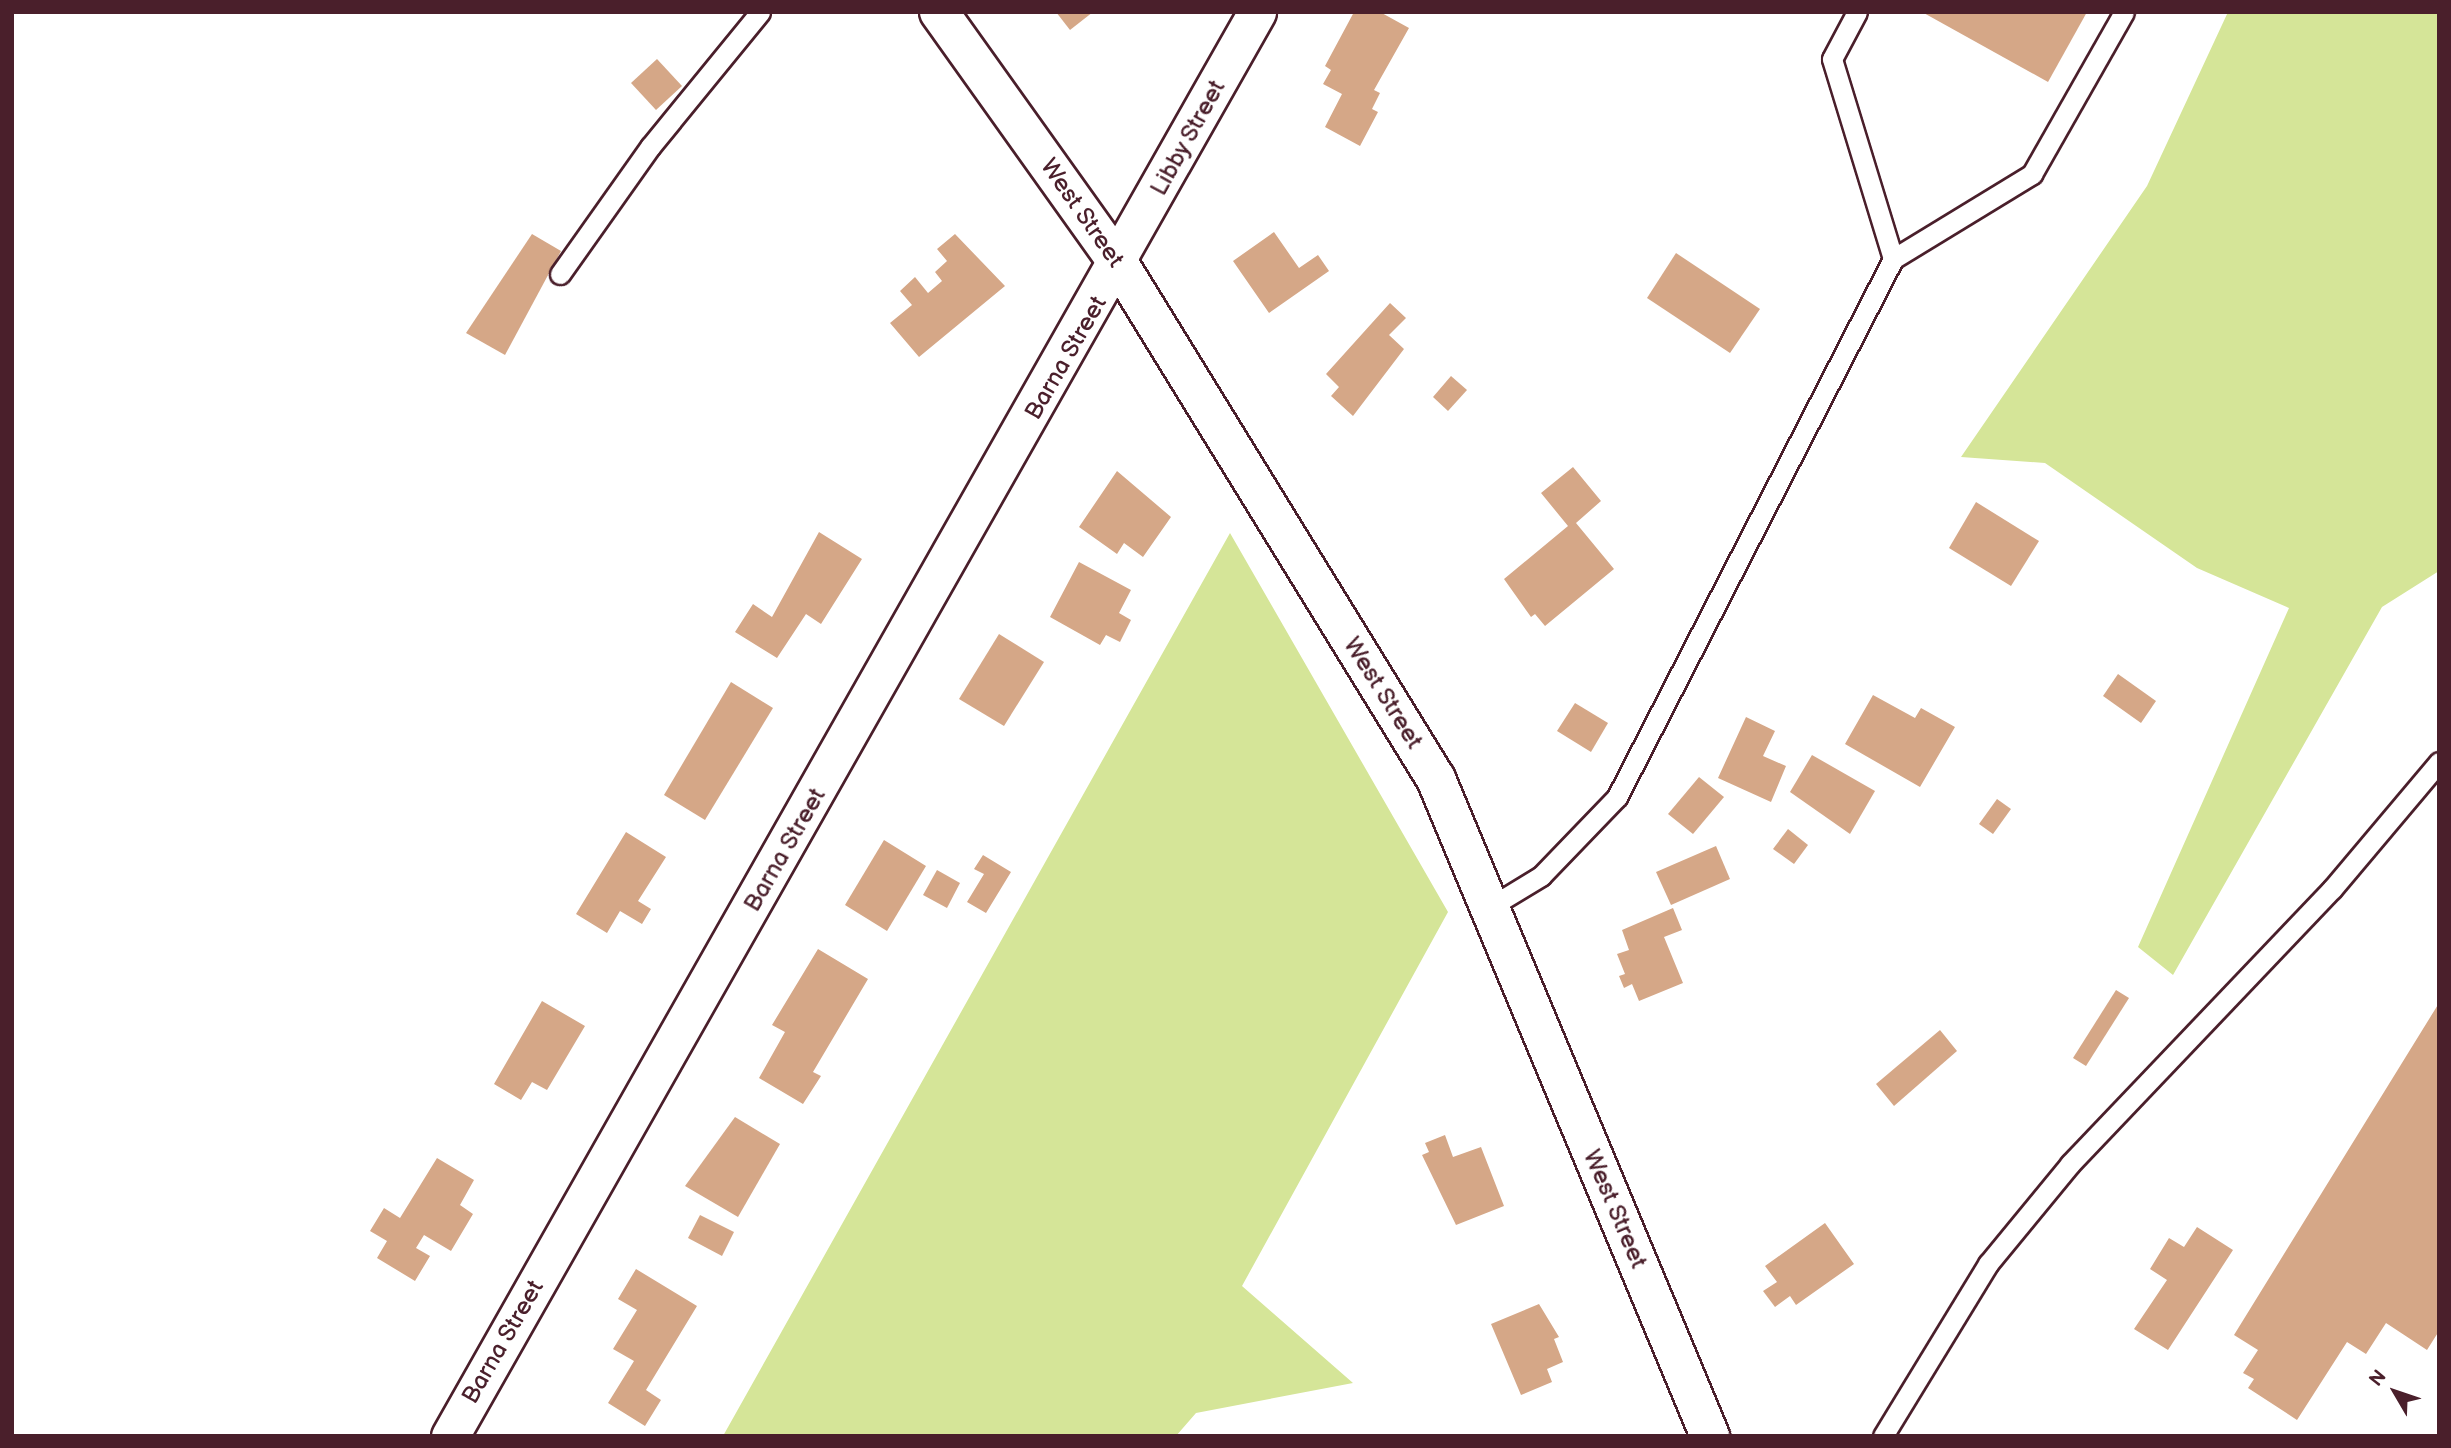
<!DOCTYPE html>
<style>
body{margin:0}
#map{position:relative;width:2451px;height:1448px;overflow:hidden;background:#fff;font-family:"Balsamiq Sans",sans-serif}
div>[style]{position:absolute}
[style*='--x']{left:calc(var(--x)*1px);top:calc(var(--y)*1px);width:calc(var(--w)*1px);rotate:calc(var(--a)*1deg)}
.green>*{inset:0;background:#d5e598}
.building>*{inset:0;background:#d5a787}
.roads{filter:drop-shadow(2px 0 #4a1f2b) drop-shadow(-2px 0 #4a1f2b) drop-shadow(0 2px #4a1f2b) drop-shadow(0 -2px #4a1f2b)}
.service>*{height:19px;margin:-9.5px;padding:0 9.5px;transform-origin:9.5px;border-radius:9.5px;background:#fff}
.minor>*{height:37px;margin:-18.5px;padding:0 18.5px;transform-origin:18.5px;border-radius:18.5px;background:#fff}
.secondary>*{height:38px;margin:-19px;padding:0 19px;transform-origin:19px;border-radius:19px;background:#fff}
span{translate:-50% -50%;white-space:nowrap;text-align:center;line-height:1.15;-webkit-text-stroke:5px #fff;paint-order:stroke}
.street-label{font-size:24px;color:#4a1f2b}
.frame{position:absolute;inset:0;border:14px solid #4a1f2b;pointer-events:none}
.north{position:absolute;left:2360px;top:1357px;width:70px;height:70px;-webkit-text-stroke:5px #fff;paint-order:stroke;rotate:309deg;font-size:19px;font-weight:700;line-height:28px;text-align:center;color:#4a1f2b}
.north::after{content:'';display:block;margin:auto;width:24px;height:32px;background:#4a1f2b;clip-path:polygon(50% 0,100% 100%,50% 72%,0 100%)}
</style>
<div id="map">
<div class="green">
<i style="clip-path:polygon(2228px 12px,2439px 12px,2439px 571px,2382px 607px,2173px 975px,2138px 947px,2289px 608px,2197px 568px,2045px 463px,1961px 457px,2147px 186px)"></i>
<i style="clip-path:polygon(1230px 533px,1448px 912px,1242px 1286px,1353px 1383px,1196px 1413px,1176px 1436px,723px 1436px)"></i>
</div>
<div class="building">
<i style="clip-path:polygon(1056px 12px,1093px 12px,1070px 30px)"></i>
<i style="clip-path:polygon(1354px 12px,1380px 12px,1409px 28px,1374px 90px,1380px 93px,1372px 109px,1378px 112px,1360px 146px,1325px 127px,1342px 94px,1323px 84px,1331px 70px,1325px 66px)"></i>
<i style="clip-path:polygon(1922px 12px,2087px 12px,2048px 82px)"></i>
<i style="clip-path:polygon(657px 59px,682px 86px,656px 110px,631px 83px)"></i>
<i style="clip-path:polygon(1274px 232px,1299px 268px,1318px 255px,1329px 271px,1269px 313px,1233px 261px)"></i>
<i style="clip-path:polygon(532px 234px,561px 251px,505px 355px,466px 333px)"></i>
<i style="clip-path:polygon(955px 234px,1005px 286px,919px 357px,890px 323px,912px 305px,900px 291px,915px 277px,928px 293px,942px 281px,935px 272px,947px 261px,937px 249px)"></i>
<i style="clip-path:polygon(1676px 253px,1760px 309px,1730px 353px,1647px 298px)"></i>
<i style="clip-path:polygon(1390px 303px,1406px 318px,1389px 335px,1404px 349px,1353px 416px,1331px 396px,1339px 387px,1326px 374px)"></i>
<i style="clip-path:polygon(1451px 376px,1467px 390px,1448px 411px,1433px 397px)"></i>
<i style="clip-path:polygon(1573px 467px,1601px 501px,1576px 523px,1614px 569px,1545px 626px,1535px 614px,1531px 617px,1504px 579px,1568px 526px,1541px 493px)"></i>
<i style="clip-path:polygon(1117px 471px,1171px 517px,1143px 557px,1124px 543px,1117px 554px,1079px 527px)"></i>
<i style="clip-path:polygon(1976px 502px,2039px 541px,2011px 586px,1949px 548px)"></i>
<i style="clip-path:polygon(819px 532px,862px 559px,821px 624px,806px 614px,777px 658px,735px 632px,753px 604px,772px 617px)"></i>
<i style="clip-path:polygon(1079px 562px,1131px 590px,1119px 613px,1131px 620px,1120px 642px,1106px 635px,1100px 645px,1050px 617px)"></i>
<i style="clip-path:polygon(999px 634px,1044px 662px,1004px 726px,959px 699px)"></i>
<i style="clip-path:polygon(2118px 674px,2156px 701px,2141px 723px,2103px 696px)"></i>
<i style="clip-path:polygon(731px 682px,773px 708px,705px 820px,664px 795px)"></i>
<i style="clip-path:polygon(1873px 695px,1915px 718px,1921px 708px,1955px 727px,1920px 787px,1845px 744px)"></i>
<i style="clip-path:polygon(1575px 703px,1608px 723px,1591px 752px,1557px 731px)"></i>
<i style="clip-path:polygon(1746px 717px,1775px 731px,1763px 756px,1786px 766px,1771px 802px,1718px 778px)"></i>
<i style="clip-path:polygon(1812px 755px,1875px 791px,1850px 834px,1790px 792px)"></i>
<i style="clip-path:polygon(1699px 777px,1724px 797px,1693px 834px,1668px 814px)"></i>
<i style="clip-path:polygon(1997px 799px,2011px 809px,1993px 834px,1979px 824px)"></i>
<i style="clip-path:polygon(1788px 829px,1808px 845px,1794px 864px,1773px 849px)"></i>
<i style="clip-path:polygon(626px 832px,666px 857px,638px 901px,651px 909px,642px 924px,620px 911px,607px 933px,576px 914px)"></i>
<i style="clip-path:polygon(884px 840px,926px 866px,887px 931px,845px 905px)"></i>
<i style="clip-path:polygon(1716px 846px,1730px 879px,1671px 905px,1656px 872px)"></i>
<i style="clip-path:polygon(983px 855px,1011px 872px,986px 913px,967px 902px,984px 874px,974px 869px)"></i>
<i style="clip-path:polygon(937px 870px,960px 883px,947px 908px,923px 895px)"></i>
<i style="clip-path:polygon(1673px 908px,1682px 930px,1664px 937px,1683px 983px,1639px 1001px,1632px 984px,1624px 988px,1619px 976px,1625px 974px,1617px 954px,1629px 950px,1622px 930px)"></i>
<i style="clip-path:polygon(818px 949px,868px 979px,813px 1072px,821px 1076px,803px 1104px,759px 1078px,785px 1032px,772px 1025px)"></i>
<i style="clip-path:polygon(2116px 990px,2129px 998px,2086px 1066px,2073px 1058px)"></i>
<i style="clip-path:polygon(542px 1001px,585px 1026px,547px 1090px,532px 1082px,521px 1100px,494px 1084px)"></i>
<i style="clip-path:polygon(2439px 1003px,2439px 1331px,2427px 1350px,2386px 1323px,2366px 1354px,2347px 1342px,2297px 1420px,2248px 1388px,2254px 1379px,2243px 1373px,2258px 1350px,2234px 1335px)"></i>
<i style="clip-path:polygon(1940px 1030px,1957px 1051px,1894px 1106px,1876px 1084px)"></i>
<i style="clip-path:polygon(735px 1117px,780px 1144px,738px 1217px,685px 1186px)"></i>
<i style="clip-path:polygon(1445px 1135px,1453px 1157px,1481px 1147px,1504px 1206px,1456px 1225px,1422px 1155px,1429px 1152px,1425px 1143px)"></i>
<i style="clip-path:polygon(437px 1158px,474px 1180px,460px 1205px,473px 1214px,451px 1251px,424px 1235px,416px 1248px,430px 1256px,415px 1281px,377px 1258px,387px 1241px,370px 1231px,384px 1208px,400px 1218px)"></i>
<i style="clip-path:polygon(700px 1215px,734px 1232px,722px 1256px,688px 1238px)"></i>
<i style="clip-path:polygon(1825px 1223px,1854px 1264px,1796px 1305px,1790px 1296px,1775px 1307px,1763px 1291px,1777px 1282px,1765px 1266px)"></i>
<i style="clip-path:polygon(2197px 1227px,2233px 1250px,2168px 1350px,2134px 1329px,2167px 1280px,2150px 1269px,2169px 1238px,2184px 1247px)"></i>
<i style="clip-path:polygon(636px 1269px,697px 1306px,646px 1390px,661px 1400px,645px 1426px,608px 1403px,634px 1361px,613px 1349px,637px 1310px,618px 1299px)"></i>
<i style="clip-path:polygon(1539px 1304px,1559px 1337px,1554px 1339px,1563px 1362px,1547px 1369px,1552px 1382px,1521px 1395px,1491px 1324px)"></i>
</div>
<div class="roads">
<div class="service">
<i style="--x:1857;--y:12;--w:53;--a:118"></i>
<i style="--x:1832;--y:59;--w:209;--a:73"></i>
<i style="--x:560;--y:274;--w:156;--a:-54.7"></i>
<i style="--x:650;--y:147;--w:174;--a:-50.8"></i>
<i style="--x:1490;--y:907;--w:60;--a:-31.3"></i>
<i style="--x:1541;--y:876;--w:110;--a:-46.1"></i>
<i style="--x:1617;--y:797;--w:605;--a:-62.84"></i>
<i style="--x:1893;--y:259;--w:163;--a:-31.4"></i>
<i style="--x:2032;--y:174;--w:186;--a:-60.4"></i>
<i style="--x:1883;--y:1436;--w:202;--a:-58.6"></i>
<i style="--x:1988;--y:1264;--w:129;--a:-50.6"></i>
<i style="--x:2070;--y:1164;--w:380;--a:-46.4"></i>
<i style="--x:2332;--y:889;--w:166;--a:-49.9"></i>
</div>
<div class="minor">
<i style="--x:450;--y:1436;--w:1637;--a:-60.46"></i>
</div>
<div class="secondary">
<i style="--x:939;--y:12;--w:310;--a:54.5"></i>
<i style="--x:1119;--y:264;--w:605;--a:58.39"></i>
<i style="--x:1436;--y:779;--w:712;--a:67.36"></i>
</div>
</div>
<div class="street-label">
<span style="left:1188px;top:138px;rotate:-61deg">Libby Street</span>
<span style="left:1082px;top:213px;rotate:55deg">West Street</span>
<span style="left:1066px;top:358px;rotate:-60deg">Barna Street</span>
<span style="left:1383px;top:693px;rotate:58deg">West Street</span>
<span style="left:785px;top:850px;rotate:-60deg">Barna Street</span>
<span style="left:1615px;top:1209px;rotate:67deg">West Street</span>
<span style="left:503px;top:1342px;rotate:-60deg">Barna Street</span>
</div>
<div class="frame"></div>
<div class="north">N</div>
</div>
